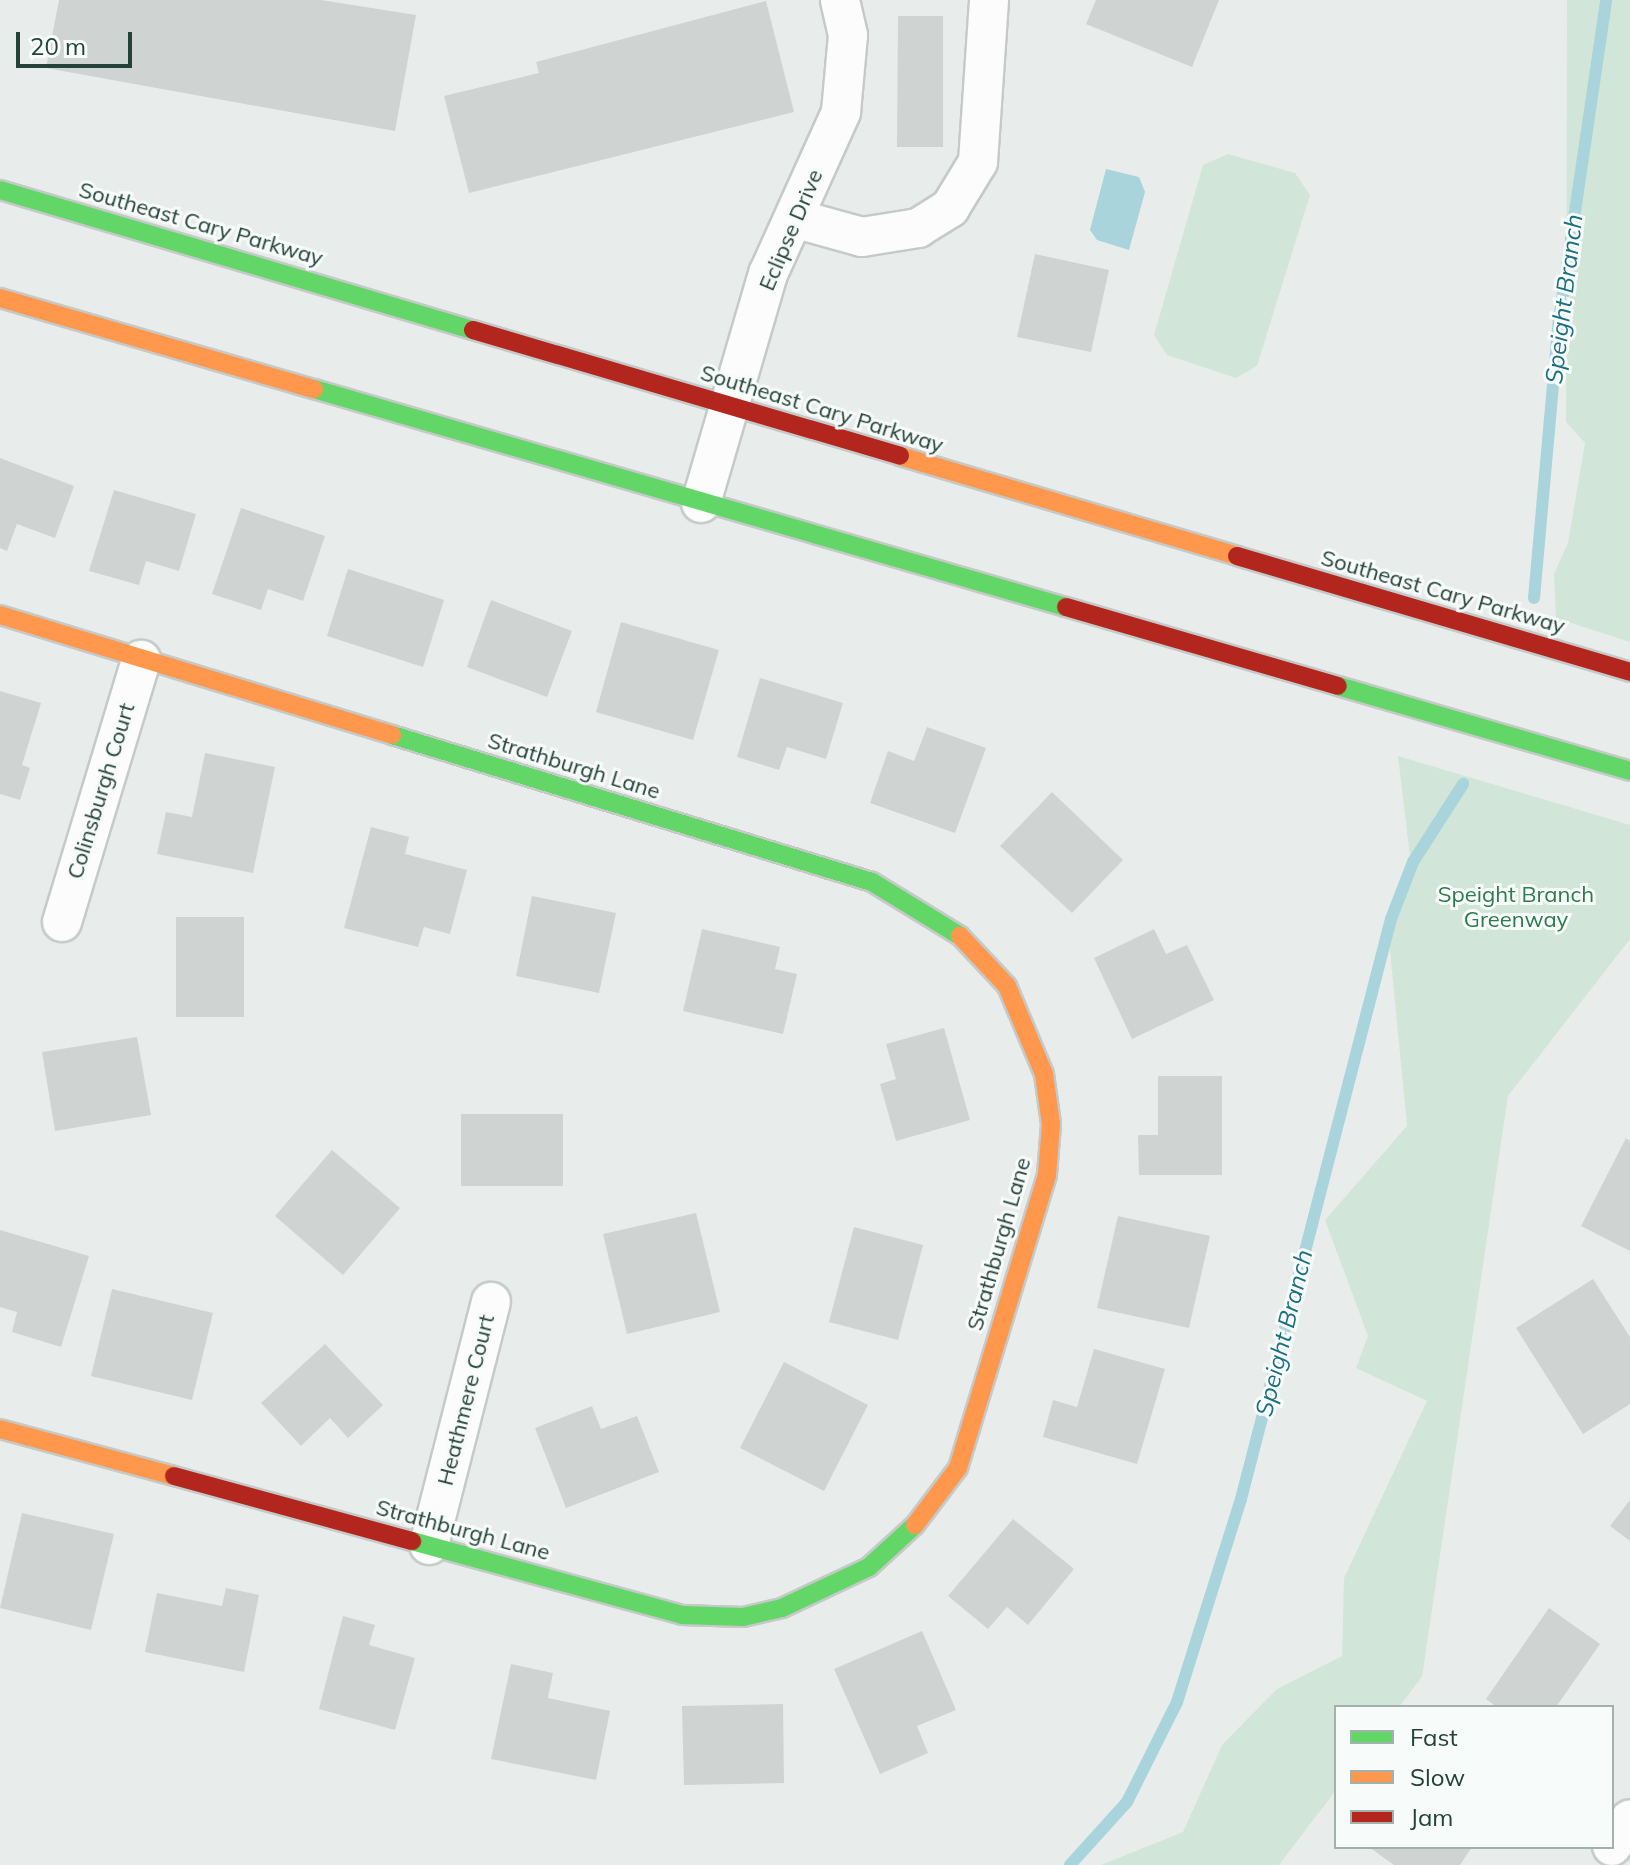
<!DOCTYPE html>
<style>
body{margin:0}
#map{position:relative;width:1630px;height:1865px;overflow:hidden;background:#e8edeb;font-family:Mulish,sans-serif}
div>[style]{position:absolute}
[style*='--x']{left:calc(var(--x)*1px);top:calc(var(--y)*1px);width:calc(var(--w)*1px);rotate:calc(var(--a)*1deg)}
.green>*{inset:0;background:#d1e6d8}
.water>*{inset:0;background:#a9d4db}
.stream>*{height:12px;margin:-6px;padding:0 6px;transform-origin:6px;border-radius:6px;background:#a9d4db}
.building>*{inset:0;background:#cfd4d2}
.roads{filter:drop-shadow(2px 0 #c5cac8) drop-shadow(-2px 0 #c5cac8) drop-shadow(0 2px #c5cac8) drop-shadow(0 -2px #c5cac8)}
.street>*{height:38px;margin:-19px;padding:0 19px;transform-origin:19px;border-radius:19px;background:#fcfcfc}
.fast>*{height:18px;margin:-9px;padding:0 9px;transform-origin:9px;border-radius:9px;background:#63d668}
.slow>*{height:18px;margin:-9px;padding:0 9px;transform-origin:9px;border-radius:9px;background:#ff974d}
.jam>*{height:18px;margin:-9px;padding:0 9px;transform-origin:9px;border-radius:9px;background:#b3261e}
span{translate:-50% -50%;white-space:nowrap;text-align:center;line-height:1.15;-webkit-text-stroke:6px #f7fbf9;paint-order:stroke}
.street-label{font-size:22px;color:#24423a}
.park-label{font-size:22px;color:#2d7a4b}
.water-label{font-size:24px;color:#1c6f80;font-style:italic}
.legend{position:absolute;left:1334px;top:1705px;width:280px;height:144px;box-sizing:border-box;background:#f7fbf9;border:2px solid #a3b1ad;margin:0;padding:10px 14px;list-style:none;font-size:24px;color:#24423a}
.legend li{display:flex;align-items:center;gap:16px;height:40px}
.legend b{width:40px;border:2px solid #a3b1ad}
.scale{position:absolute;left:16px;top:32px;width:116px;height:36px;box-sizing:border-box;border:4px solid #24423a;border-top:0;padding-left:10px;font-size:24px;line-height:28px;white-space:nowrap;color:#24423a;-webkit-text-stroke:6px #f7fbf9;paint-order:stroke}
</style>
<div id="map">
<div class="green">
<i style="clip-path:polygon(1567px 0,1630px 0,1630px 642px,1556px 618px,1554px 574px,1568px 543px,1585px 443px,1566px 422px)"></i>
<i style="clip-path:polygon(1228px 154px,1295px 173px,1310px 195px,1257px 366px,1236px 378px,1167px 355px,1154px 335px,1203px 165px)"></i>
<i style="clip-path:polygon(1398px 756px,1630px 825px,1630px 939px,1508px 1096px,1422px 1677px,1399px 1707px,1336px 1707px,1336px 1790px,1279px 1865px,1101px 1865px,1183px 1832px,1222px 1745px,1277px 1689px,1342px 1656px,1344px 1578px,1427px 1401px,1356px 1368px,1368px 1336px,1325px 1220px,1407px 1126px,1388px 930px,1412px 873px)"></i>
</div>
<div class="water">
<i style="clip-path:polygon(1106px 169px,1139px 177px,1145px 192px,1129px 250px,1097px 240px,1090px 230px)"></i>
</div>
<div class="stream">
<i style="--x:1534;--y:598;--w:279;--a:-84.9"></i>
<i style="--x:1559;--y:320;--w:323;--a:-81.6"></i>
<i style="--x:1070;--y:1865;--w:85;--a:-47.9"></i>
<i style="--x:1127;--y:1802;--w:112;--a:-63.4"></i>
<i style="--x:1177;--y:1702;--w:213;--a:-72.5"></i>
<i style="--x:1241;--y:1499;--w:599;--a:-75.5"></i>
<i style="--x:1391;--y:919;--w:61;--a:-68.9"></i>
<i style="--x:1413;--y:862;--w:93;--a:-57.3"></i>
</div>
<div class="building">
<i style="clip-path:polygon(59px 0,321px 0,416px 15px,395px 131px,46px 68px)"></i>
<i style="clip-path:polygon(1096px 0,1219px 0,1192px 67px,1086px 24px)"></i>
<i style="clip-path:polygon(766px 1px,794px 112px,469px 193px,444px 96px,539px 73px,536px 62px)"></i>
<i style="clip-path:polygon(898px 16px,943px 16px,943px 147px,897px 147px)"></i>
<i style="clip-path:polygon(1035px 254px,1109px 270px,1091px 352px,1017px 337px)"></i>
<i style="clip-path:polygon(0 458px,74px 486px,55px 538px,17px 524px,7px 551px,0 548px)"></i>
<i style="clip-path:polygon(114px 490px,196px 514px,179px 571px,146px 561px,139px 585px,89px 571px)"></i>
<i style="clip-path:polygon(241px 508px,325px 536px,303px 601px,268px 589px,261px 610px,212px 594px)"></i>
<i style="clip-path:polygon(348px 569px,444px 600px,423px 667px,327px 636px)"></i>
<i style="clip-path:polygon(491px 600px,572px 631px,547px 697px,467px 667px)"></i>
<i style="clip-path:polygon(621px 622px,719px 650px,693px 740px,596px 712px)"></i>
<i style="clip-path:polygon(760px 678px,843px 703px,826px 759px,787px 747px,779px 770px,737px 757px)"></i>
<i style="clip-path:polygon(0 691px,41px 703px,22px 765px,30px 768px,20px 800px,0 794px)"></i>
<i style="clip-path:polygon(927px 727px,986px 748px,955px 833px,870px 803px,888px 751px,914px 761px)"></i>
<i style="clip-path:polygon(205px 753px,275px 767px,253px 873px,157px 854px,166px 812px,192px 817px)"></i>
<i style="clip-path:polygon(1052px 792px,1123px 860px,1072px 913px,1000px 846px)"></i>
<i style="clip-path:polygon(371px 827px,409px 837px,405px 854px,467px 870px,450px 934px,424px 927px,418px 947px,344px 928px)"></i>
<i style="clip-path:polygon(532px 896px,616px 913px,599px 993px,516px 976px)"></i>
<i style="clip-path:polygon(176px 917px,244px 917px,244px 1017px,176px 1017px)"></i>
<i style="clip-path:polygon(702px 929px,780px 947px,775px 969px,797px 974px,783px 1034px,683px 1011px)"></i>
<i style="clip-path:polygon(1154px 929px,1166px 954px,1187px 945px,1214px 1000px,1132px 1039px,1094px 958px)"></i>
<i style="clip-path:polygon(944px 1028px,970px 1120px,896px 1141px,880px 1084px,896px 1079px,886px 1044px)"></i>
<i style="clip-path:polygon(137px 1037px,151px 1115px,55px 1131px,42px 1052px)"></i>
<i style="clip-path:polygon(1158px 1076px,1222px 1076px,1222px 1175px,1139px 1175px,1138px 1135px,1158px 1135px)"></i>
<i style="clip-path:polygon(461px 1114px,563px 1114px,563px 1186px,461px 1186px)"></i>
<i style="clip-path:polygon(1626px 1138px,1630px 1141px,1630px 1251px,1581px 1226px)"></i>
<i style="clip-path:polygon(332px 1150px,400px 1208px,343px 1275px,275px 1216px)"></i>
<i style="clip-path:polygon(696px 1213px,720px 1312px,627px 1334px,603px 1234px)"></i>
<i style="clip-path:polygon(1118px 1216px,1210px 1236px,1189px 1328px,1097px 1308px)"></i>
<i style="clip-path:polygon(854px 1227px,923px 1245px,898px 1340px,829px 1322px)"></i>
<i style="clip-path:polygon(0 1230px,89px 1256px,61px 1347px,12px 1332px,17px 1312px,0 1307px)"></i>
<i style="clip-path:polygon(1593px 1279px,1630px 1337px,1630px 1404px,1583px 1434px,1516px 1328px)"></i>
<i style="clip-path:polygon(112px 1289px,213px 1313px,192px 1400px,91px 1376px)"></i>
<i style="clip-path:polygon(325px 1344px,383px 1405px,348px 1438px,330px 1418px,301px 1446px,261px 1403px)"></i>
<i style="clip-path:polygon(1094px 1349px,1165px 1369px,1137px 1464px,1043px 1437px,1053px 1400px,1077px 1407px)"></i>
<i style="clip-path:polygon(784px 1362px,868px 1405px,824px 1491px,740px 1448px)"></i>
<i style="clip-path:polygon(592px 1406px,601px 1429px,637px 1416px,659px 1472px,566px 1508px,535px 1428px)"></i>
<i style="clip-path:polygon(1630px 1500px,1630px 1541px,1610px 1526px)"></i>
<i style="clip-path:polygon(22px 1513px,114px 1534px,91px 1630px,0 1608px)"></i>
<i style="clip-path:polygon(1013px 1519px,1074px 1569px,1028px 1625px,1007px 1607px,988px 1629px,948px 1596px)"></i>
<i style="clip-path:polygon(226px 1588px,259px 1595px,244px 1672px,145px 1652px,157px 1593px,222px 1606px)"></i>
<i style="clip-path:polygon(1549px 1608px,1600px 1644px,1556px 1707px,1497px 1707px,1486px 1699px)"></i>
<i style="clip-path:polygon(343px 1616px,375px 1625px,369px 1645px,415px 1658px,395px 1730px,319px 1709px)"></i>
<i style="clip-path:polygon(922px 1631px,956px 1710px,917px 1726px,928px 1753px,880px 1774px,834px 1669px)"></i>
<i style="clip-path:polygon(511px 1664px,553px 1673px,548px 1698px,610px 1711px,596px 1780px,491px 1759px)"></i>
<i style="clip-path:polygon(783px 1704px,784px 1783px,684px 1785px,682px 1706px)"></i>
<i style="clip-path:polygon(1369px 1847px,1472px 1847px,1460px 1865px,1394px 1865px)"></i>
</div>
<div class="roads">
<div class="street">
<i style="--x:797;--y:219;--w:67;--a:15.5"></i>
<i style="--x:862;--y:237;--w:57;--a:-9.1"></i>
<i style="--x:918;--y:228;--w:38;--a:-32"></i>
<i style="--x:950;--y:208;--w:54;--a:-58.7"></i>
<i style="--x:978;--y:162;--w:162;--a:-86.1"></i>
<i style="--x:701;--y:503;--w:239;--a:-73.7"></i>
<i style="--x:768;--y:274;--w:178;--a:-65.7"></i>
<i style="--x:841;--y:112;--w:77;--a:-84.8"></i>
<i style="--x:848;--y:35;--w:36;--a:-103"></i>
<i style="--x:62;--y:922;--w:274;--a:-73.2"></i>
<i style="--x:429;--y:1545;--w:251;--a:-75.7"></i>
<i style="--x:1612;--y:1846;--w:32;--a:-56"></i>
</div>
<div class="fast">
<i style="--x:0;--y:190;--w:493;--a:16.5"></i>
<i style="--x:314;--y:389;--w:783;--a:16.17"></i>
<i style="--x:1338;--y:686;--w:304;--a:16.2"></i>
<i style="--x:392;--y:735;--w:502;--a:17.03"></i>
<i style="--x:872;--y:882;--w:103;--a:31.5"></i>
<i style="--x:412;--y:1541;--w:280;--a:15.3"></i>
<i style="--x:682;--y:1615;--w:61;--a:1.9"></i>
<i style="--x:743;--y:1617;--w:40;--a:-13"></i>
<i style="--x:782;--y:1608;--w:96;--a:-25.2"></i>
<i style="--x:869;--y:1567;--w:62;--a:-42.4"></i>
</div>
<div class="slow">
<i style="--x:0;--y:298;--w:327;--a:16.2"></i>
<i style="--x:900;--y:456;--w:352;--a:16.5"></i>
<i style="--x:0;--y:615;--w:410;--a:17"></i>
<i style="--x:0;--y:1429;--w:180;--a:15.1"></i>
<i style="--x:915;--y:1525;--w:71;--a:-53"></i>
<i style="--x:958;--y:1468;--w:306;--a:-73.1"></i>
<i style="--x:1047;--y:1175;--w:51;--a:-85.5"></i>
<i style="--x:1051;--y:1124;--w:50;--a:-98"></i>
<i style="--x:1044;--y:1074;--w:95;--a:-112.8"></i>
<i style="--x:1007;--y:986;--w:69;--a:-133.2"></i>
</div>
<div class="jam">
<i style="--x:473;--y:330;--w:445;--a:16.4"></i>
<i style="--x:1237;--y:556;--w:410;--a:16.4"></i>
<i style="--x:1066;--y:607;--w:283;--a:16.2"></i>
<i style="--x:174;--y:1476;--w:247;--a:15.3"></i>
</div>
</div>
<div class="street-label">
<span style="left:201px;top:224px;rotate:16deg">Southeast Cary Parkway</span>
<span style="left:791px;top:230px;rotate:-67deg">Eclipse Drive</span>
<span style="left:822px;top:409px;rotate:17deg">Southeast Cary Parkway</span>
<span style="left:1443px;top:592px;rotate:16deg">Southeast Cary Parkway</span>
<span style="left:574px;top:766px;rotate:17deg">Strathburgh Lane</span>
<span style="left:101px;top:791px;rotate:-73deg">Colinsburgh Court</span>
<span style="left:999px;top:1244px;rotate:-74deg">Strathburgh Lane</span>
<span style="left:466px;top:1400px;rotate:-76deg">Heathmere Court</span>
<span style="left:463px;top:1530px;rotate:15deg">Strathburgh Lane</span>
</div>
<div class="park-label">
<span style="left:1516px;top:907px">Speight Branch<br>Greenway</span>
</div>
<div class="water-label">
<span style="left:1564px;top:299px;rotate:-83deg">Speight Branch</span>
<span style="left:1284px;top:1333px;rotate:-76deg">Speight Branch</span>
</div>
<ul class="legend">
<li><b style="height:10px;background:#63d668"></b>Fast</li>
<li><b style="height:10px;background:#ff974d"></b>Slow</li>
<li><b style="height:10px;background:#b3261e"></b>Jam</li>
</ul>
<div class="scale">20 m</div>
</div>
